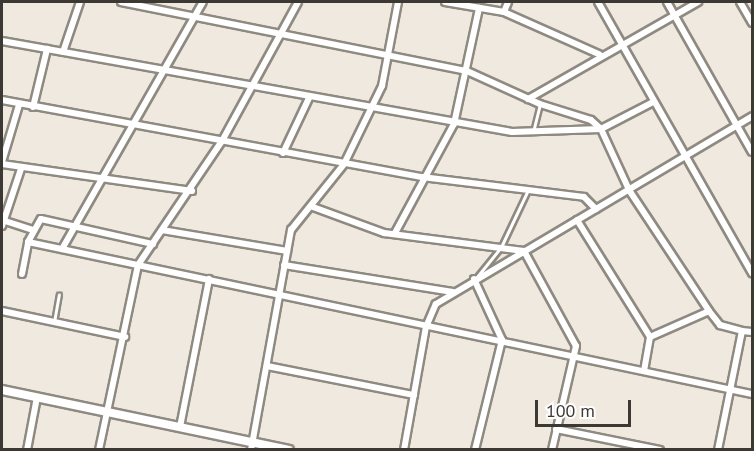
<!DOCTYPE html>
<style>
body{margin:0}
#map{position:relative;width:754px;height:451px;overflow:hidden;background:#efe9df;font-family:"PT Sans",sans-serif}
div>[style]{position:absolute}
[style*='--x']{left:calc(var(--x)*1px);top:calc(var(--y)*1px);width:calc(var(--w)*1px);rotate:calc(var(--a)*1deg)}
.roads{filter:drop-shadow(2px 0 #8f8a81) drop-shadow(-2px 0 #8f8a81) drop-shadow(0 2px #8f8a81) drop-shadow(0 -2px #8f8a81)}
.lane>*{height:3px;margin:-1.5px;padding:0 1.5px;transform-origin:1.5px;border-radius:1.5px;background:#fff}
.street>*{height:6px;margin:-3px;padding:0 3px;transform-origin:3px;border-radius:3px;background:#fff}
.secondary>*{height:8px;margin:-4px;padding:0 4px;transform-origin:4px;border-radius:4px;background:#fff}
span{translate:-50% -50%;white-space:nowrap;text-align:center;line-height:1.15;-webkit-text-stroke:4.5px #fff;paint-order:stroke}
.frame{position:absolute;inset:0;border:3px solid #3c3935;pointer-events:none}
.scale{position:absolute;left:535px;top:400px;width:96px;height:27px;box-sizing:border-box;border:3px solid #3c3935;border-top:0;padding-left:8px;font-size:18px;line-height:21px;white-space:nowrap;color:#3c3935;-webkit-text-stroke:4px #fff;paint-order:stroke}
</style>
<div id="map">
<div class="roads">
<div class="lane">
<i style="--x:533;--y:132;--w:29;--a:-76"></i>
<i style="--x:476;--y:278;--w:40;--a:-51"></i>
<i style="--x:501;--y:247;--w:61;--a:-64.7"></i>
<i style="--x:54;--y:322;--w:28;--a:-80"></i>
</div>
<div class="street">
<i style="--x:121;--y:2;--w:353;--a:11.3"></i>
<i style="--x:467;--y:71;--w:80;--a:24.3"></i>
<i style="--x:540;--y:104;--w:53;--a:17.4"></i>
<i style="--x:591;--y:120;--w:13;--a:42"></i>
<i style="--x:601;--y:129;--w:59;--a:-27.4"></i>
<i style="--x:445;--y:2;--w:60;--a:9.6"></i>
<i style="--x:504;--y:12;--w:104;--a:23.9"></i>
<i style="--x:598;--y:2;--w:312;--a:60.4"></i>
<i style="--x:667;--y:2;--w:172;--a:60.5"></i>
<i style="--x:740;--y:2;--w:24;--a:60"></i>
<i style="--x:504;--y:12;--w:11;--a:-68"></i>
<i style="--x:2;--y:41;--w:518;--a:10.12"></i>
<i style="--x:512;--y:132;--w:89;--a:-1.9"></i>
<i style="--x:601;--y:129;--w:67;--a:65.3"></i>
<i style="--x:629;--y:190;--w:145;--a:56.5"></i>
<i style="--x:709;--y:311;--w:18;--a:52"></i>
<i style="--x:720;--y:325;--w:23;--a:15"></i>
<i style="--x:63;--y:52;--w:53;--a:-71.2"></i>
<i style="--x:528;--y:99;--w:196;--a:-29.7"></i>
<i style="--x:2;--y:100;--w:427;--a:10.4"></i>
<i style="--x:422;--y:177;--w:163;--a:7"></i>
<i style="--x:584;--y:197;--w:17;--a:45"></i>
<i style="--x:33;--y:107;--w:60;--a:-76.4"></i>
<i style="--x:283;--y:153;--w:61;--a:-64.7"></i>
<i style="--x:2;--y:162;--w:59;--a:-73.4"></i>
<i style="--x:2;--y:164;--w:192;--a:8.1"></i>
<i style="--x:313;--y:207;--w:76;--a:20.1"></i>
<i style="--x:384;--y:233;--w:141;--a:7.3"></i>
<i style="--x:524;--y:251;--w:108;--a:61.3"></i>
<i style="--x:576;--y:346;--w:107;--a:103"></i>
<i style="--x:2;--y:220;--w:33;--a:18"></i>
<i style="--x:577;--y:220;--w:138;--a:58"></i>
<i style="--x:650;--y:337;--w:34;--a:100"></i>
<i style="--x:2;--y:226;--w:60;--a:-71.6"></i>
<i style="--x:162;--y:230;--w:127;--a:9.5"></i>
<i style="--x:395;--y:233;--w:124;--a:-61.6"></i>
<i style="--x:454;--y:124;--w:119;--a:-77.8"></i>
<i style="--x:28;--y:242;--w:740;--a:11.86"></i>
<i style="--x:62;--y:249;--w:284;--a:-60.3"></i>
<i style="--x:284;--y:265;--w:171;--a:9.1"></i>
<i style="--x:22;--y:274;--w:33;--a:-79"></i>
<i style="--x:28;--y:242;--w:26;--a:-61"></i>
<i style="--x:41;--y:219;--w:115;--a:12.6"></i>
<i style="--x:474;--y:279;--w:67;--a:65.3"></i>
<i style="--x:502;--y:340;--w:113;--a:103.8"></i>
<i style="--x:2;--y:311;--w:126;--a:11.9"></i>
<i style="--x:650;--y:337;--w:64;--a:-23.8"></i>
<i style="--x:267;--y:366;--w:150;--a:11.2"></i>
<i style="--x:180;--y:427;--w:151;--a:-78.9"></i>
<i style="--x:556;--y:429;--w:106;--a:11.4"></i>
<i style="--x:27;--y:450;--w:54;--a:-79.3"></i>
<i style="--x:99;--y:450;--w:189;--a:-78.1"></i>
<i style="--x:138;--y:265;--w:150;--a:-55.9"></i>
<i style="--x:222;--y:141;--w:158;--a:-61.3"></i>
<i style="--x:251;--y:450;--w:224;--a:-79.7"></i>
<i style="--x:291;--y:230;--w:85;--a:-51.2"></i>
<i style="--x:344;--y:164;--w:87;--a:-64"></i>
<i style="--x:382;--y:86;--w:86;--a:-79.2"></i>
<i style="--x:404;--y:450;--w:125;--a:-79.9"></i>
<i style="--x:426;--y:327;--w:25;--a:-67"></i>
<i style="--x:436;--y:304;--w:368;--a:-30.7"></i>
<i style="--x:718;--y:450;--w:121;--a:-78.6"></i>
<i style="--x:742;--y:331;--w:10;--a:6"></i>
</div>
<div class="secondary">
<i style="--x:2;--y:390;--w:293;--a:11.8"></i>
</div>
</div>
<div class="frame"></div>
<div class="scale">100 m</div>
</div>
